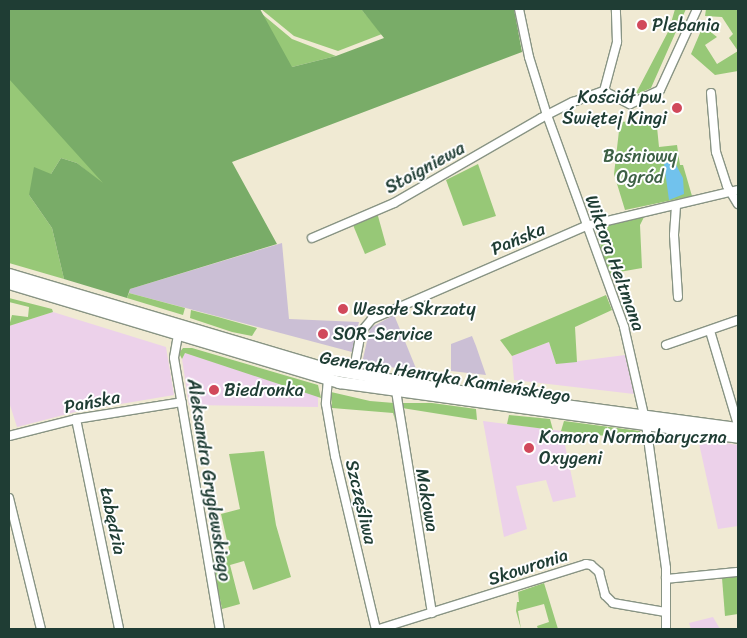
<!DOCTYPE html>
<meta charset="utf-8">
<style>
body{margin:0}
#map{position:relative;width:747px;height:638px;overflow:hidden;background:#f0ead3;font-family:Sriracha,sans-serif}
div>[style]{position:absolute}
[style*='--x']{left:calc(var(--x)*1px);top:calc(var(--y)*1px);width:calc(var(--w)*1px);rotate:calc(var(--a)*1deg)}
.built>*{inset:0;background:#ecd1ea}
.industrial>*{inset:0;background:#cbbfd5}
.green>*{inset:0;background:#97c877}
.forest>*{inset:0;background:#79ac68}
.water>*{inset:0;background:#71c2ed}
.roads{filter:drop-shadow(1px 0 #889484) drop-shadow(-1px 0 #889484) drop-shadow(0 1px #889484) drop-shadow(0 -1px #889484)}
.minor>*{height:8px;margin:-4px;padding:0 4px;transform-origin:4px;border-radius:4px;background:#fff}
.primary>*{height:11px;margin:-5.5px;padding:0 5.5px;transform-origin:5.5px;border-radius:5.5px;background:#fff}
.dots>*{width:14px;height:14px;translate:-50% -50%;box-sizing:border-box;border:2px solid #fff;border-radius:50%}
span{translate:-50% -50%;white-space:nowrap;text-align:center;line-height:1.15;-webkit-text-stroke:4px #fff;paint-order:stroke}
.poi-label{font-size:18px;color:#1f3d34}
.left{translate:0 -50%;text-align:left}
.right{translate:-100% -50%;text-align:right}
.park-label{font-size:18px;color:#3d6045}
.street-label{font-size:18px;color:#1f3d34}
.frame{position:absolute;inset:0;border:10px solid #1f3d34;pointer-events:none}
</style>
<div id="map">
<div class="built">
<i style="clip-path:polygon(53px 312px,166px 347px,174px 395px,79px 411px,17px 427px,9px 402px,9px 326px)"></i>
<i style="clip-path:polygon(549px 342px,556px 364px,625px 355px,634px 394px,514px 380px,512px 356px)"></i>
<i style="clip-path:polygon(185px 353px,318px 395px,318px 407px,189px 405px,182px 359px)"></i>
<i style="clip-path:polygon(483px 421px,562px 431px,576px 497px,553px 502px,546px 480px,516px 486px,527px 529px,504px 537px)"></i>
<i style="clip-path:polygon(698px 439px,738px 445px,738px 526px,718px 529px)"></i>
<i style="clip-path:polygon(713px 617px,720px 629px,691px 629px,689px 623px)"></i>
</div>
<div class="industrial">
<i style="clip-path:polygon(282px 243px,289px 319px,359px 322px,352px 352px,129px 293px,130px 289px)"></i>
<i style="clip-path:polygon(394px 315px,404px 339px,417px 371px,362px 363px,370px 328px)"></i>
<i style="clip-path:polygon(472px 336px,476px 346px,486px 375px,451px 371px,451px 344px)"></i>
</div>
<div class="green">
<i style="clip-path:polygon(9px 9px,256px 9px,292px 39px,336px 56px,292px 67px,106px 187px,77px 163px,61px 158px,51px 174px,29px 195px,52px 228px,64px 279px,9px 263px)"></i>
<i style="clip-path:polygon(261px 9px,361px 9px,382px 34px,338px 51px,294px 36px)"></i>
<i style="clip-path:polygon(675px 9px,686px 9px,651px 88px,635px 95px,669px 30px)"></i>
<i style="clip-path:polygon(706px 9px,738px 9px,738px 71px,715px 75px,691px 54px,703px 26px,717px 37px,705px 45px,717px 64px,738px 51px,729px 38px,733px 34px,722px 17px,705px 16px)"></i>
<i style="clip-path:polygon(635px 121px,657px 127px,659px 147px,677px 145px,680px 165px,683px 165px,692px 196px,625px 210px,614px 174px,620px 122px)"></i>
<i style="clip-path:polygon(478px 164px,496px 216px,463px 226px,446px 180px)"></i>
<i style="clip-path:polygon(645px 215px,640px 225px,642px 268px,608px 274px,596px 229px)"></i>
<i style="clip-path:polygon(373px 216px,378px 216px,386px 245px,365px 254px,353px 225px)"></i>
<i style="clip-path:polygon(129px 293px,185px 308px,183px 315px,127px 298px)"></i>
<i style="clip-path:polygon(606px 295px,612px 310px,575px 327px,577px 362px,556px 364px,549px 342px,512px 356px,500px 340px)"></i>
<i style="clip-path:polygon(9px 298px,52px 309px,53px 312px,9px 326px,12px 315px,28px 317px,29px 307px,9px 302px)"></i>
<i style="clip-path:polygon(191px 310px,218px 317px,257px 328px,252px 336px,232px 332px,190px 318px)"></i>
<i style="clip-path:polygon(183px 348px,192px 348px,318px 385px,321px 398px,185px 353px,182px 359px,179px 353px)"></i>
<i style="clip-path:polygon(331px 392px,370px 401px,394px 403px,395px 420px,393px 413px,332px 408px)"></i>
<i style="clip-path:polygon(401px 403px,432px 403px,476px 409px,477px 420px,402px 408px)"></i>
<i style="clip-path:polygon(509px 415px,550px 419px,553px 430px,507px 424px)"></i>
<i style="clip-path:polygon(564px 421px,640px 431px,642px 440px,561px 431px)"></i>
<i style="clip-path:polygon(264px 451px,276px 525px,291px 577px,253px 590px,244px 561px,230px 565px,240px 604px,222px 609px,212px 559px,230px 554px,221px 514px,240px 509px,229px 454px)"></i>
<i style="clip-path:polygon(738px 576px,738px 614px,725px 616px,722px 578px)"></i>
<i style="clip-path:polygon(544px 583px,558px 629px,538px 629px,537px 626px,549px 622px,544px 604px,518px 611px,521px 629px,516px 611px,517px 602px,519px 602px,518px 592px)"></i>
</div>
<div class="forest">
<i style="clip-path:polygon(9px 9px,260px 9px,292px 67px,336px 56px,384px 38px,361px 9px,514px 9px,522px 52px,232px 162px,277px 244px,130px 289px,127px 298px,64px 279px,52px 228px,29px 195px,34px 167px,51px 174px,61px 158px,77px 163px,103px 183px,9px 79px)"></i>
</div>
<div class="water">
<i style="clip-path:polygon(673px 159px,683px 178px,684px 194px,669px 200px,664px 164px)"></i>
</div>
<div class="roads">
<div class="minor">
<i style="--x:519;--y:9;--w:49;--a:78.2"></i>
<i style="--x:529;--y:57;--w:61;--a:72.8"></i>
<i style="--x:547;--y:115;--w:226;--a:70"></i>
<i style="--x:624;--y:327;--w:90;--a:77.2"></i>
<i style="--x:604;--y:91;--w:29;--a:27"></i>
<i style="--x:630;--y:104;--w:33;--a:-25"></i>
<i style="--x:660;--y:90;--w:89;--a:-65.4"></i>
<i style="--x:604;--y:91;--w:51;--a:-75.1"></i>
<i style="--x:617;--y:42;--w:33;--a:-92"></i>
<i style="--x:711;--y:93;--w:59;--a:85.2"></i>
<i style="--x:716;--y:152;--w:36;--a:72"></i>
<i style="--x:727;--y:186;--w:21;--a:59"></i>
<i style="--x:676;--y:206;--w:29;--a:94"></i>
<i style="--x:674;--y:235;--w:62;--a:86.3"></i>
<i style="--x:312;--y:238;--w:89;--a:-23.1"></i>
<i style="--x:394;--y:203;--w:170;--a:-30"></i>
<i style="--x:541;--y:118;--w:36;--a:-27"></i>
<i style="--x:573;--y:102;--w:33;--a:-20"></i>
<i style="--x:710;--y:331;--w:98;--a:73.4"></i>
<i style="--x:178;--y:335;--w:23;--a:100"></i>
<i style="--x:174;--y:358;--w:275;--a:80.4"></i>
<i style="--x:666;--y:345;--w:76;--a:-19.1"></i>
<i style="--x:353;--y:374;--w:43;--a:-79.2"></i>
<i style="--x:361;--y:332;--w:17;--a:-50"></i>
<i style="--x:372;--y:319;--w:233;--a:-23.5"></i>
<i style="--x:586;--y:226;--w:156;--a:-13.3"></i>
<i style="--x:328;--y:379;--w:25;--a:95"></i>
<i style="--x:326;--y:404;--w:53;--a:80.2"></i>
<i style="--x:335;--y:456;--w:178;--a:76.7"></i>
<i style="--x:396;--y:391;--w:225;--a:80.8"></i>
<i style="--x:76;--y:419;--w:214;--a:78.4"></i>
<i style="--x:646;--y:424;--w:145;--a:82.1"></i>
<i style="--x:666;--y:568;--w:61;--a:90"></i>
<i style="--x:9;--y:436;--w:69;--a:-14.2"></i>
<i style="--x:76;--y:419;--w:107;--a:-9.1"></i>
<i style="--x:9;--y:498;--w:135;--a:76.3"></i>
<i style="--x:666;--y:579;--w:72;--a:-5.6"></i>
<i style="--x:379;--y:629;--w:217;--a:-17.4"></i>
<i style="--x:586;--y:564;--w:5;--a:11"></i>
<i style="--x:591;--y:565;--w:11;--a:41"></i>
<i style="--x:599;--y:572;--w:24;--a:75"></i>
<i style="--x:605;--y:595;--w:11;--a:45"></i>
<i style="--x:613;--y:603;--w:53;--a:9.8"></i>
</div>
<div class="primary">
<i style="--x:9;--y:274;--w:330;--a:16.6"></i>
<i style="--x:325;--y:368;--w:122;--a:9.9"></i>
<i style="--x:445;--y:389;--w:296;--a:7.6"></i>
<i style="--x:9;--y:283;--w:345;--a:16.7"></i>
<i style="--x:339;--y:382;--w:403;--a:7.8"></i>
</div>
</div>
<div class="dots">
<i style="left:642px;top:25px;background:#d1495b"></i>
<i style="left:677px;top:108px;background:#d1495b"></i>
<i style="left:343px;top:309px;background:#d1495b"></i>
<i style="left:323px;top:334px;background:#d1495b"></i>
<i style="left:214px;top:390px;background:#d1495b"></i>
<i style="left:529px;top:448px;background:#d1495b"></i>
</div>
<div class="poi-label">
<span class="left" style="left:652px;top:25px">Plebania</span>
<span class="right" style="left:667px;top:108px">Kościół pw.<br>Świętej Kingi</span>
<span class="left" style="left:353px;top:309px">Wesołe Skrzaty</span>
<span class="left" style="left:333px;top:334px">SOR-Service</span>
<span class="left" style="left:224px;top:390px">Biedronka</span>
<span class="left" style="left:539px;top:448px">Komora Normobaryczna<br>Oxygeni</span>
</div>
<div class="park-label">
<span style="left:640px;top:167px">Baśniowy<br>Ogród</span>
</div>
<div class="street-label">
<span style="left:425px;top:168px;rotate:-29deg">Stoigniewa</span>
<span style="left:518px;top:239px;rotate:-23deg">Pańska</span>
<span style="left:615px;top:263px;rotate:70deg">Wiktora Heltmana</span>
<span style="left:445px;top:377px;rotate:9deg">Generała Henryka Kamieńskiego</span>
<span style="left:92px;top:402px;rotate:-11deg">Pańska</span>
<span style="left:209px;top:480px;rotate:81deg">Aleksandra Gryglewskiego</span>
<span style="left:427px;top:500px;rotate:80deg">Makowa</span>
<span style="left:361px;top:502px;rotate:77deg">Szczęśliwa</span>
<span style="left:113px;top:521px;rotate:78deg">Łabędzia</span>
<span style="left:528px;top:567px;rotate:-18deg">Skowronia</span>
</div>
<div class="frame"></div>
</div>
